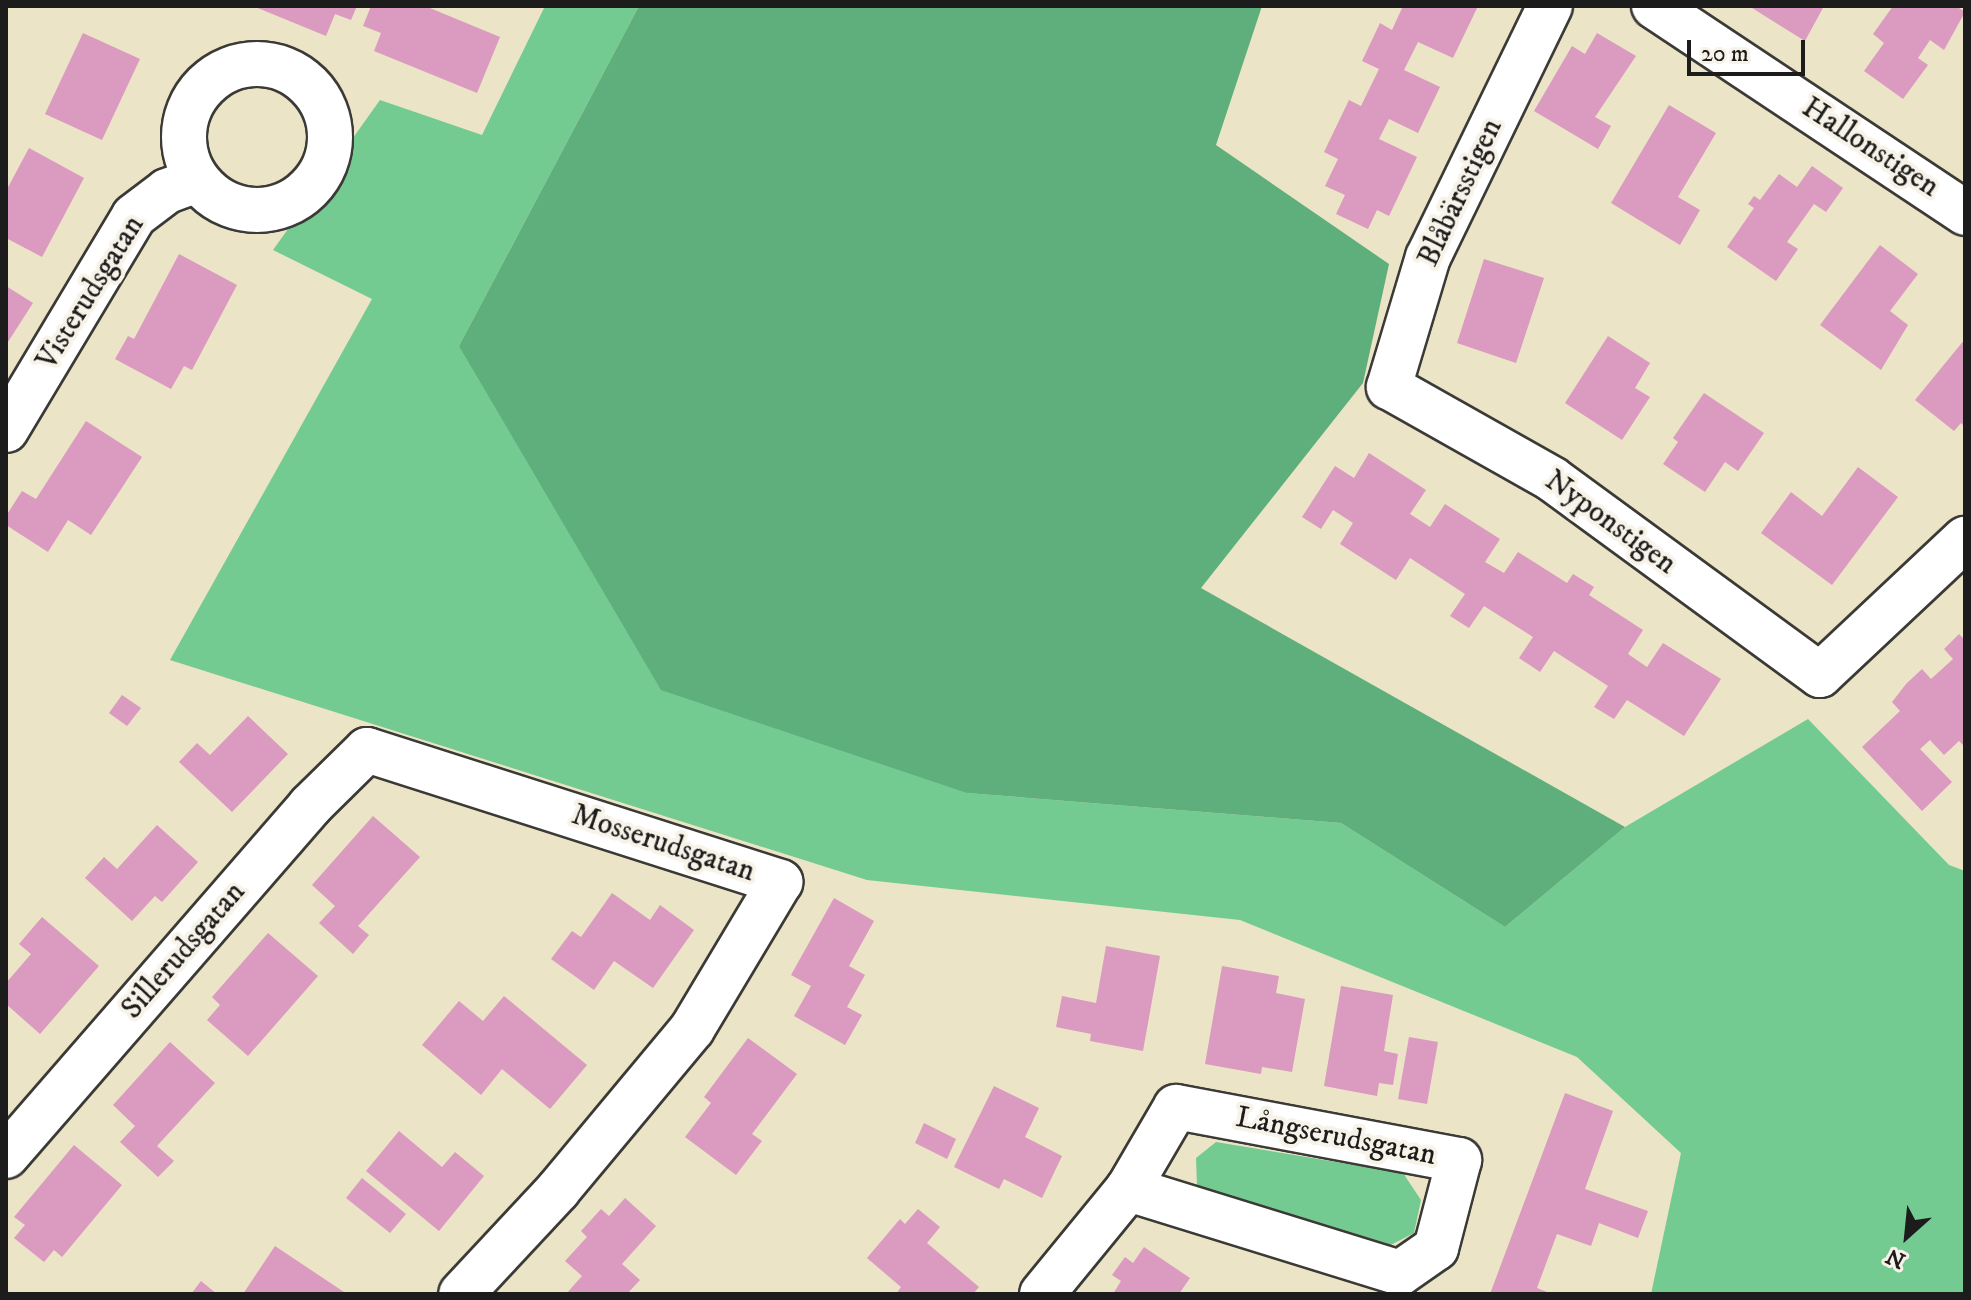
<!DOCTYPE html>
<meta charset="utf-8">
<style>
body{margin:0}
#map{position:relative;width:1971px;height:1300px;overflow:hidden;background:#ebe4c6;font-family:"IM FELL DW Pica",serif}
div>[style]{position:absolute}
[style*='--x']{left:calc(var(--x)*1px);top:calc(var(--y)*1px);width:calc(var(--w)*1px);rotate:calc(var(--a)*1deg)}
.green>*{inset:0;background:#73cb92}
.forest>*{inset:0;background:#5eaf7c}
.building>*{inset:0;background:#db9abf}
.roads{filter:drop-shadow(2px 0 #3b3a36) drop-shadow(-2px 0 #3b3a36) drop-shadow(0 2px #3b3a36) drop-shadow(0 -2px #3b3a36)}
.street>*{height:44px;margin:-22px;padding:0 22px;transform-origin:22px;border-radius:22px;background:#fff}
.street>.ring{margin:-22px;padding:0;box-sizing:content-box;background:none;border:44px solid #fff;border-radius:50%}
span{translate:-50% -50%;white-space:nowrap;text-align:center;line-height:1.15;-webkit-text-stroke:8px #f7f3e8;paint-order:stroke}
.street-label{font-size:30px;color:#1c1c1c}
.frame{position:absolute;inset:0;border:8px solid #1c1c1c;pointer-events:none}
.north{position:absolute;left:1867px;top:1196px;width:80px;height:80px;-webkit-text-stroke:6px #f7f3e8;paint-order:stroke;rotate:207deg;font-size:22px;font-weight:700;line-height:32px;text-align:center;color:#1c1c1c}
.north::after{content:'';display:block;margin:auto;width:28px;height:36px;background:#1c1c1c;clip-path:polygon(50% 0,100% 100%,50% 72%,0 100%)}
.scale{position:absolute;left:1687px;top:40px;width:118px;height:36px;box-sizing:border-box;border:4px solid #1c1c1c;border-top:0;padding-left:10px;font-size:24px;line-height:28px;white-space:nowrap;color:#1c1c1c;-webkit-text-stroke:6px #f7f3e8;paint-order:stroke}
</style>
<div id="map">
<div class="green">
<i style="clip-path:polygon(545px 6px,639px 6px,459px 346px,967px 793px,1341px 823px,1505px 927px,1625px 827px,1808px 719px,1949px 865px,1965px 871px,1965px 1294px,1651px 1294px,1681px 1153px,1577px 1057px,1240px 920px,867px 880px,170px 660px,372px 299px,273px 250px,380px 100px,482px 135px)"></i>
<i style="clip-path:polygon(1216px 1142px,1403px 1173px,1421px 1200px,1414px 1233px,1381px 1250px,1219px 1206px,1197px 1186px,1196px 1158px)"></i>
</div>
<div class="forest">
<i style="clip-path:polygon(639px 6px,1262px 6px,1216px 145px,1389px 264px,1363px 383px,1201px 588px,1625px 827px,1505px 927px,1341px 823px,967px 793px,661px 690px,459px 346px)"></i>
</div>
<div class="building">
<i style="clip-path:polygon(253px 6px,357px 6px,351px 20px,335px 14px,326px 36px)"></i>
<i style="clip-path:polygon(371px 6px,425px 6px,500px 37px,477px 93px,374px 51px,381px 33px,363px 26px)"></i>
<i style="clip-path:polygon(1403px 6px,1478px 6px,1453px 58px,1418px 42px,1404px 70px,1440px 87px,1418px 133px,1389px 119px,1379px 139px,1417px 157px,1389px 216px,1377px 210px,1368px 229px,1336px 214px,1345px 195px,1325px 186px,1338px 159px,1324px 152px,1349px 100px,1361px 106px,1379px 69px,1362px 61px,1380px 23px,1392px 30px)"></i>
<i style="clip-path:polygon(1749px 6px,1824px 6px,1805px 41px)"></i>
<i style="clip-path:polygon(1893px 6px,1956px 6px,1965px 12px,1944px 50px,1930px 40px,1918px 58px,1928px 65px,1903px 99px,1864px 71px,1884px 43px,1873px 34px)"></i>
<i style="clip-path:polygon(83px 33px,140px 59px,102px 140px,45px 114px)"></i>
<i style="clip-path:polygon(1597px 33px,1636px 56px,1595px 117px,1611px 126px,1598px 149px,1534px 111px,1572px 46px,1585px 54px)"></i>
<i style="clip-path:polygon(1669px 105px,1716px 133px,1678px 197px,1700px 210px,1680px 245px,1611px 203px)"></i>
<i style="clip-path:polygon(29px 148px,84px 178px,42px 257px,6px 238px,6px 191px)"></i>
<i style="clip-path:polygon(1812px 166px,1843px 188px,1826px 212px,1814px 204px,1787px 242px,1798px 249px,1776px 281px,1727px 247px,1754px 208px,1748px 204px,1754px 196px,1760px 200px,1779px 174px,1797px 187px)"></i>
<i style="clip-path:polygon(1880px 245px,1918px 274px,1890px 311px,1908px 325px,1881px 370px,1820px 325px)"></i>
<i style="clip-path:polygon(179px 254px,237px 285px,192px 370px,184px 366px,171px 389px,115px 359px,128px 336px,134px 339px)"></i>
<i style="clip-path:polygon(1484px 259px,1544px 278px,1516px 363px,1457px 343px)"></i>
<i style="clip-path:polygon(6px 286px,33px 303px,6px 345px)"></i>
<i style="clip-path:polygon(1608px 336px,1650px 363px,1635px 388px,1650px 397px,1622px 440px,1565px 403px)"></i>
<i style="clip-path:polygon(1965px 339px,1965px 427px,1961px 423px,1954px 431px,1915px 400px)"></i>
<i style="clip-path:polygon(1704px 393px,1764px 433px,1738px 471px,1725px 462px,1705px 492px,1663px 464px,1678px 442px,1673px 438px)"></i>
<i style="clip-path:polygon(86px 421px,142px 457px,91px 535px,68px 520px,48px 552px,6px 525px,6px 516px,22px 491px,36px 499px)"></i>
<i style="clip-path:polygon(1369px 453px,1426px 490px,1410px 514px,1430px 527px,1445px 504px,1500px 539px,1485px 562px,1504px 573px,1518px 552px,1567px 583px,1573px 574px,1594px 587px,1589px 595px,1643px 630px,1628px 654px,1647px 667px,1663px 643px,1721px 679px,1684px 736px,1627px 700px,1614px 719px,1594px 707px,1608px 686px,1554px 651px,1540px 672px,1519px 658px,1533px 637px,1484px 606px,1469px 628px,1450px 616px,1465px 594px,1410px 558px,1396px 580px,1340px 544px,1353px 523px,1333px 510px,1321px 529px,1302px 517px,1335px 466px,1354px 478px)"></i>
<i style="clip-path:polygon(1858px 467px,1898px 497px,1832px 585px,1761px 533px,1791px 492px,1822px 516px)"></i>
<i style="clip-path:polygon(1959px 634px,1965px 640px,1965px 747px,1959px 741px,1944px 755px,1930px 740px,1920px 749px,1952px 782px,1922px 811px,1862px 747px,1900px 711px,1892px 702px,1906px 684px,1922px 669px,1931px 679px,1953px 659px,1944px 649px)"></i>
<i style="clip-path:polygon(122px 695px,141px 708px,127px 726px,109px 713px)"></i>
<i style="clip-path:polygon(248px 716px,288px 754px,232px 812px,179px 762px,197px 743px,210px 755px)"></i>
<i style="clip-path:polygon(373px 816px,420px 857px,358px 926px,369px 935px,353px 954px,319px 923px,335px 906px,312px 885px)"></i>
<i style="clip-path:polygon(157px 825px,198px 862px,162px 902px,155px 896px,132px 921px,85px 878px,104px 857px,117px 869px)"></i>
<i style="clip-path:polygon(612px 893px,650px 920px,660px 905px,694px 930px,653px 988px,614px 961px,594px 990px,551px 959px,572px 931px,581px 937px)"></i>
<i style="clip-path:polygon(834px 898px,874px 921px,849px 966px,865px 975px,847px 1007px,862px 1015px,845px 1045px,794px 1016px,811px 986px,791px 975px)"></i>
<i style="clip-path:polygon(42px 917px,99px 966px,40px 1034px,6px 1004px,6px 983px,31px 954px,19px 944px)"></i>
<i style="clip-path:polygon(268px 933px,318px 976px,248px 1056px,207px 1020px,220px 1005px,212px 997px)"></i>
<i style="clip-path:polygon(1106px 946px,1160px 956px,1143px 1051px,1090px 1041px,1091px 1034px,1056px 1027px,1062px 996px,1096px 1003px)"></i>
<i style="clip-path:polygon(1222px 966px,1279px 976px,1276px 993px,1305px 999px,1292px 1072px,1262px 1067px,1261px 1074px,1205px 1064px)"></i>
<i style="clip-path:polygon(1341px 986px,1393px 995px,1384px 1051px,1398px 1054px,1393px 1085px,1379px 1083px,1377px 1096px,1324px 1086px)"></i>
<i style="clip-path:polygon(504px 996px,587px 1065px,550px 1109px,502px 1069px,481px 1095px,422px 1045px,459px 1001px,483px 1021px)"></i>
<i style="clip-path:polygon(1409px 1037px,1438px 1042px,1427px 1104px,1398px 1099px)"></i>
<i style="clip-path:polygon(748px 1038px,797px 1074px,752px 1134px,762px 1141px,736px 1175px,685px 1137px,711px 1103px,704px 1097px)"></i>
<i style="clip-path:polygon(170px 1042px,215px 1083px,157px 1146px,174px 1161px,158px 1177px,120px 1142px,135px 1126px,113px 1105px)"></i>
<i style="clip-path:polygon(994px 1086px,1039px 1108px,1025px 1137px,1062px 1156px,1042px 1198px,1004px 1179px,999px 1189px,954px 1167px)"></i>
<i style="clip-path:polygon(1565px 1093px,1613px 1111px,1585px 1189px,1648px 1211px,1638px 1238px,1599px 1223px,1591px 1246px,1557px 1234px,1537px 1288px,1552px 1294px,1490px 1294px)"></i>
<i style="clip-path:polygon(924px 1123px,956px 1139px,947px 1159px,915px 1143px)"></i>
<i style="clip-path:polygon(399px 1131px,442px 1167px,455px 1152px,484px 1176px,439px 1231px,366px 1171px)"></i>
<i style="clip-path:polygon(74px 1145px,122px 1185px,62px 1257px,54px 1250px,44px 1262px,14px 1238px,25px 1225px,14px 1217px)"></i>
<i style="clip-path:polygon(362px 1178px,406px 1214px,390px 1233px,346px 1198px)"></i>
<i style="clip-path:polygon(625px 1198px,656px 1226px,622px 1264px,640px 1280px,627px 1294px,566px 1294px,582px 1276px,565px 1261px,587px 1237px,581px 1231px,601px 1209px,609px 1216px)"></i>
<i style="clip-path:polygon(918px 1209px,940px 1227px,927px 1243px,979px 1287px,973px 1294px,896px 1294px,901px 1287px,867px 1258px,900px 1219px,905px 1224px)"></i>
<i style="clip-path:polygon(275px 1246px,347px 1294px,243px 1294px)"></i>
<i style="clip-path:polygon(1144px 1247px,1190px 1278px,1179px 1294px,1113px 1294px,1121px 1281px,1112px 1275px,1125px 1257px,1133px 1263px)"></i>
<i style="clip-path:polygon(201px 1281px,217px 1294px,191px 1294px)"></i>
</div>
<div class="roads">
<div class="street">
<i style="--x:1550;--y:6;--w:279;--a:115.9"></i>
<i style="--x:1428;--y:257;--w:136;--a:106.7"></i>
<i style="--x:1389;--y:387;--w:187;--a:29.4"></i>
<i style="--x:1552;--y:479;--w:332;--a:36.2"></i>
<i style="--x:1820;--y:675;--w:199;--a:-43.2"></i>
<i style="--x:1654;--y:6;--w:374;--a:33.6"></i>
<i class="ring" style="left:184px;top:64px;width:102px;height:102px"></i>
<i style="--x:6;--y:430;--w:249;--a:-59.1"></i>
<i style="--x:134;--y:216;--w:41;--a:-37.1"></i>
<i style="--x:167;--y:191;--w:32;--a:-20"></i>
<i style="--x:6;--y:1156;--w:464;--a:-49"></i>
<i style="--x:310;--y:806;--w:80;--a:-44.5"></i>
<i style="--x:367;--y:750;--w:434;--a:17.7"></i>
<i style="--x:780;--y:882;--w:171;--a:120.9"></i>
<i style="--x:692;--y:1029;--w:209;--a:129.8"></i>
<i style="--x:558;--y:1190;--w:142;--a:133"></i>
<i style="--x:1042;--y:1294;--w:136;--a:-50.7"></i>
<i style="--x:1128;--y:1189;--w:95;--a:-59.7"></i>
<i style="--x:1176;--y:1107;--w:288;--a:10.6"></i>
<i style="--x:1459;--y:1160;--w:91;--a:104.6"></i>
<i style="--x:1436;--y:1248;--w:44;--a:145.2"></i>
<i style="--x:1400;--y:1273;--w:285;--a:-162.8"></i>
</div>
</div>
<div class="street-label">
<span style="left:1870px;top:148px;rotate:33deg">Hallonstigen</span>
<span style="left:1461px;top:193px;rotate:-65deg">Blåbärsstigen</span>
<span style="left:91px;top:293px;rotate:-58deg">Visterudsgatan</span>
<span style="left:1610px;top:523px;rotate:36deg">Nyponstigen</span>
<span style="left:663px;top:844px;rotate:18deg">Mosserudsgatan</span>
<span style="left:184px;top:951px;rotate:-49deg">Sillerudsgatan</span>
<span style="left:1336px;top:1137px;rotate:11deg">Långserudsgatan</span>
</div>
<div class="frame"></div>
<div class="north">N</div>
<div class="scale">20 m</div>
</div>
